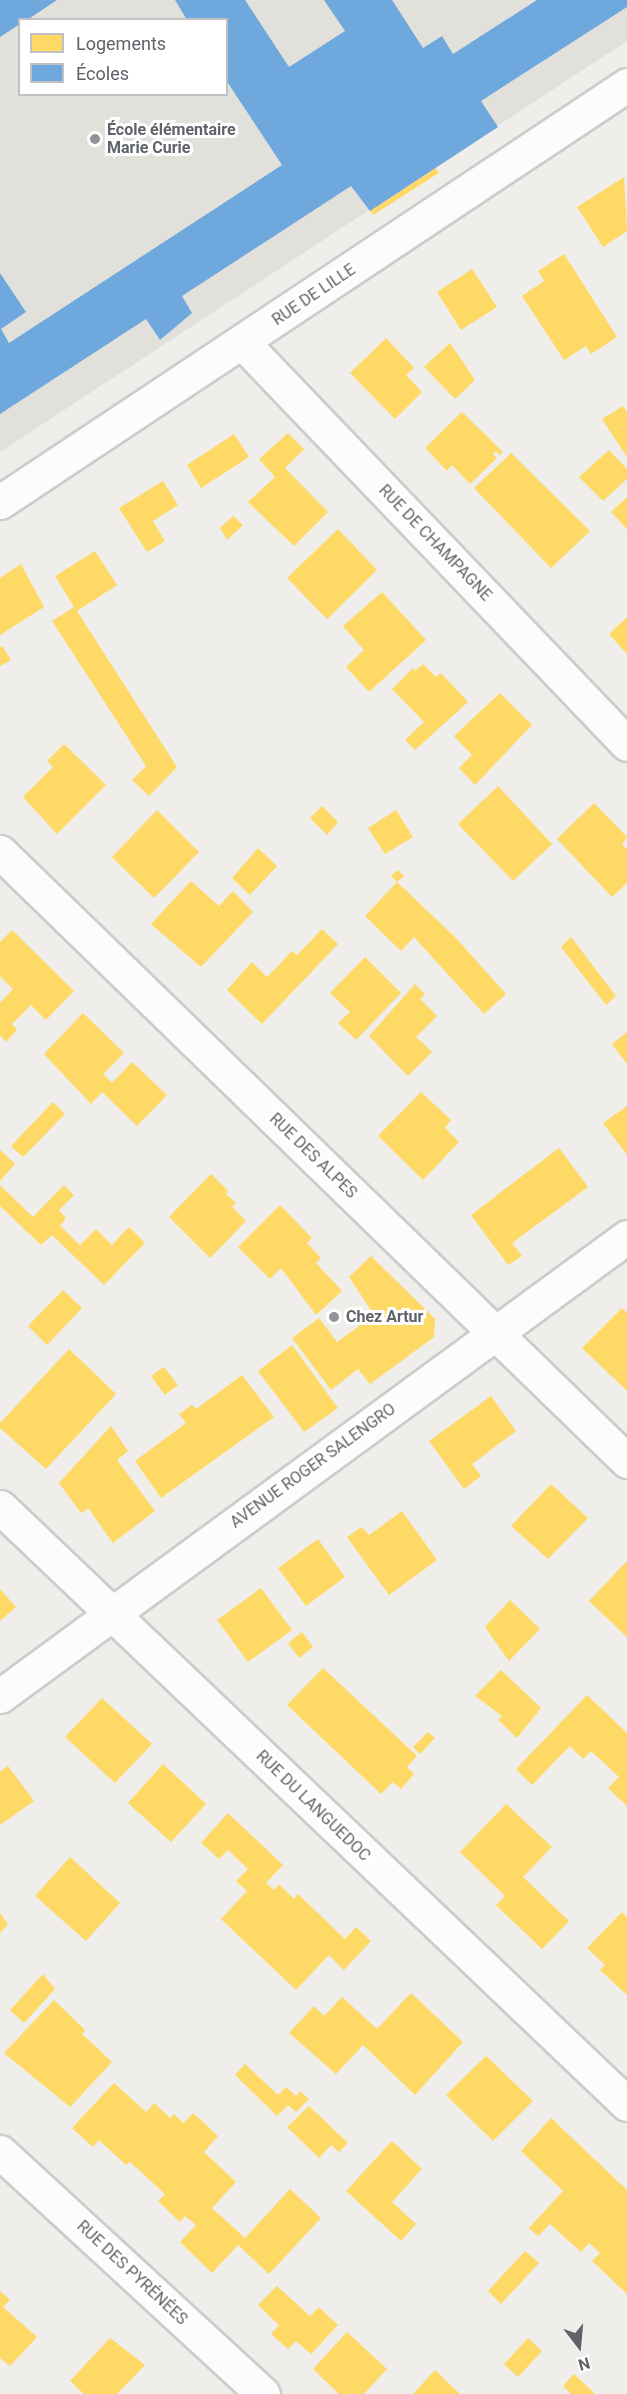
<!DOCTYPE html>
<meta charset="utf-8">
<style>
body{margin:0}
#map{position:relative;width:627px;height:2394px;overflow:hidden;background:#efeeea;font-family:Roboto,sans-serif}
div>[style]{position:absolute}
[style*='--x']{left:calc(var(--x)*1px);top:calc(var(--y)*1px);width:calc(var(--w)*1px);rotate:calc(var(--a)*1deg)}
.education>*{inset:0;background:#e2e0da}
.homes>*{inset:0;background:#ffd966}
.schools>*{inset:0;background:#6fa8dc}
.roads{filter:drop-shadow(2px 0 #cbcccc) drop-shadow(-2px 0 #cbcccc) drop-shadow(0 2px #cbcccc) drop-shadow(0 -2px #cbcccc)}
.street>*{height:33px;margin:-16.5px;padding:0 16.5px;transform-origin:16.5px;border-radius:16.5px;background:#fdfcfc}
.dots>*{width:16px;height:16px;translate:-50% -50%;box-sizing:border-box;border:3px solid #fff;border-radius:50%}
span{translate:-50% -50%;white-space:nowrap;text-align:center;line-height:1.15;-webkit-text-stroke:6px #fff;paint-order:stroke}
.poi-label{font-size:16px;color:#5f6368;font-weight:700}
.left{translate:0 -50%;text-align:left}
.street-label{font-size:16px;color:#5f6368}
.legend{position:absolute;left:18px;top:18px;width:210px;height:78px;box-sizing:border-box;background:#fff;border:2px solid #bfc1c3;margin:0;padding:8px 10px;list-style:none;font-size:18px;color:#5f6368}
.legend li{display:flex;align-items:center;gap:12px;height:30px}
.legend b{width:30px;border:2px solid #bfc1c3}
.north{position:absolute;left:549px;top:2316px;width:60px;height:60px;-webkit-text-stroke:4px #fff;paint-order:stroke;rotate:164deg;font-size:16px;font-weight:700;line-height:24px;text-align:center;color:#5f6368}
.north::after{content:'';display:block;margin:auto;width:21px;height:27px;background:#5f6368;clip-path:polygon(50% 0,100% 100%,50% 72%,0 100%)}
</style>
<div id="map">
<div class="education">
<i style="clip-path:polygon(evenodd,0 0,627px 0,627px 41px,0 452px,0 0,20px 20px,226px 20px,226px 94px,20px 94px,20px 20px)"></i>
</div>
<div class="homes">
<i style="clip-path:polygon(436px 168px,439px 173px,373px 215px,370px 211px)"></i>
<i style="clip-path:polygon(624px 177px,627px 231px,603px 247px,577px 207px)"></i>
<i style="clip-path:polygon(564px 254px,617px 337px,591px 354px,586px 346px,564px 360px,522px 296px,544px 281px,538px 271px)"></i>
<i style="clip-path:polygon(472px 269px,497px 307px,461px 330px,437px 292px)"></i>
<i style="clip-path:polygon(386px 338px,414px 368px,406px 375px,422px 392px,395px 419px,350px 373px)"></i>
<i style="clip-path:polygon(450px 343px,475px 380px,455px 399px,424px 367px)"></i>
<i style="clip-path:polygon(623px 406px,627px 412px,627px 457px,602px 419px)"></i>
<i style="clip-path:polygon(462px 412px,503px 452px,500px 455px,496px 451px,493px 454px,497px 458px,470px 484px,452px 465px,447px 471px,425px 448px)"></i>
<i style="clip-path:polygon(288px 433px,304px 449px,285px 468px,328px 512px,294px 546px,248px 502px,275px 477px,259px 459px)"></i>
<i style="clip-path:polygon(234px 434px,249px 457px,201px 488px,187px 465px)"></i>
<i style="clip-path:polygon(609px 450px,627px 469px,627px 479px,603px 501px,579px 477px)"></i>
<i style="clip-path:polygon(511px 453px,590px 531px,551px 568px,474px 488px)"></i>
<i style="clip-path:polygon(163px 481px,178px 505px,153px 521px,165px 541px,147px 552px,119px 508px)"></i>
<i style="clip-path:polygon(627px 497px,627px 529px,611px 512px)"></i>
<i style="clip-path:polygon(233px 516px,243px 525px,227px 540px,220px 528px)"></i>
<i style="clip-path:polygon(338px 529px,377px 570px,327px 619px,287px 578px)"></i>
<i style="clip-path:polygon(95px 551px,117px 585px,77px 611px,177px 767px,149px 796px,132px 780px,146px 766px,52px 621px,74px 607px,55px 576px)"></i>
<i style="clip-path:polygon(21px 564px,44px 607px,0 635px,0 578px)"></i>
<i style="clip-path:polygon(382px 592px,426px 640px,369px 692px,346px 667px,364px 650px,343px 626px)"></i>
<i style="clip-path:polygon(627px 617px,627px 654px,609px 634px)"></i>
<i style="clip-path:polygon(2px 646px,11px 660px,0 666px,0 647px)"></i>
<i style="clip-path:polygon(423px 664px,436px 677px,441px 673px,468px 702px,415px 750px,405px 740px,424px 722px,392px 689px,413px 668px,415px 671px)"></i>
<i style="clip-path:polygon(500px 693px,532px 725px,475px 785px,459px 768px,472px 755px,454px 736px)"></i>
<i style="clip-path:polygon(64px 744px,106px 785px,57px 834px,23px 797px,53px 767px,47px 761px)"></i>
<i style="clip-path:polygon(498px 786px,552px 844px,513px 881px,458px 824px)"></i>
<i style="clip-path:polygon(594px 803px,627px 837px,622px 844px,627px 849px,627px 883px,612px 897px,557px 839px)"></i>
<i style="clip-path:polygon(322px 806px,338px 822px,327px 835px,310px 818px)"></i>
<i style="clip-path:polygon(157px 810px,199px 852px,154px 898px,112px 857px)"></i>
<i style="clip-path:polygon(396px 810px,413px 837px,385px 854px,368px 828px)"></i>
<i style="clip-path:polygon(258px 848px,277px 866px,250px 895px,232px 878px)"></i>
<i style="clip-path:polygon(398px 870px,404px 876px,397px 882px,391px 876px)"></i>
<i style="clip-path:polygon(191px 881px,219px 906px,233px 891px,253px 912px,201px 967px,151px 924px)"></i>
<i style="clip-path:polygon(397px 882px,455px 937px,506px 994px,484px 1014px,414px 937px,401px 951px,365px 916px)"></i>
<i style="clip-path:polygon(322px 929px,338px 944px,262px 1024px,227px 990px,252px 962px,267px 977px,292px 951px,297px 955px)"></i>
<i style="clip-path:polygon(12px 930px,74px 991px,46px 1020px,31px 1005px,12px 1024px,17px 1030px,6px 1042px,0 1035px,0 1003px,13px 989px,0 976px,0 942px)"></i>
<i style="clip-path:polygon(571px 937px,616px 996px,606px 1005px,561px 947px)"></i>
<i style="clip-path:polygon(365px 957px,401px 993px,356px 1040px,338px 1023px,350px 1012px,330px 993px)"></i>
<i style="clip-path:polygon(415px 984px,425px 994px,420px 999px,437px 1016px,416px 1037px,432px 1052px,408px 1076px,369px 1036px)"></i>
<i style="clip-path:polygon(83px 1013px,124px 1053px,103px 1074px,112px 1083px,132px 1062px,167px 1095px,137px 1126px,102px 1092px,91px 1104px,44px 1054px)"></i>
<i style="clip-path:polygon(627px 1032px,627px 1064px,612px 1044px)"></i>
<i style="clip-path:polygon(421px 1092px,451px 1120px,445px 1128px,459px 1142px,423px 1180px,378px 1136px)"></i>
<i style="clip-path:polygon(53px 1102px,65px 1114px,23px 1157px,11px 1146px)"></i>
<i style="clip-path:polygon(627px 1106px,627px 1155px,603px 1123px)"></i>
<i style="clip-path:polygon(559px 1148px,588px 1187px,512px 1243px,522px 1256px,508px 1265px,471px 1215px)"></i>
<i style="clip-path:polygon(0 1150px,15px 1164px,0 1181px)"></i>
<i style="clip-path:polygon(211px 1174px,228px 1191px,226px 1194px,236px 1203px,232px 1207px,246px 1221px,210px 1258px,169px 1217px)"></i>
<i style="clip-path:polygon(0 1185px,33px 1217px,64px 1185px,74px 1195px,59px 1210px,66px 1218px,60px 1226px,80px 1245px,96px 1229px,112px 1245px,129px 1227px,145px 1243px,104px 1285px,52px 1235px,41px 1245px,0 1206px)"></i>
<i style="clip-path:polygon(280px 1205px,312px 1238px,307px 1243px,321px 1258px,316px 1263px,342px 1291px,316px 1315px,281px 1268px,270px 1279px,238px 1247px)"></i>
<i style="clip-path:polygon(371px 1256px,435px 1319px,434px 1337px,370px 1384px,358px 1369px,331px 1390px,292px 1338px,319px 1318px,337px 1342px,374px 1315px,349px 1277px)"></i>
<i style="clip-path:polygon(63px 1290px,82px 1308px,47px 1345px,28px 1326px)"></i>
<i style="clip-path:polygon(622px 1308px,627px 1313px,627px 1391px,582px 1348px)"></i>
<i style="clip-path:polygon(292px 1345px,338px 1408px,304px 1432px,258px 1371px)"></i>
<i style="clip-path:polygon(69px 1349px,116px 1394px,46px 1469px,0 1428px,0 1423px)"></i>
<i style="clip-path:polygon(164px 1367px,178px 1385px,165px 1395px,151px 1376px)"></i>
<i style="clip-path:polygon(242px 1375px,274px 1417px,161px 1498px,135px 1461px,186px 1423px,179px 1414px,192px 1405px,196px 1409px)"></i>
<i style="clip-path:polygon(491px 1396px,516px 1431px,472px 1464px,481px 1476px,464px 1489px,429px 1441px)"></i>
<i style="clip-path:polygon(111px 1426px,128px 1451px,117px 1460px,155px 1511px,113px 1543px,88px 1508px,81px 1513px,59px 1483px)"></i>
<i style="clip-path:polygon(551px 1484px,588px 1518px,548px 1559px,511px 1526px)"></i>
<i style="clip-path:polygon(402px 1511px,437px 1560px,389px 1595px,347px 1537px,362px 1527px,369px 1535px)"></i>
<i style="clip-path:polygon(318px 1539px,345px 1577px,306px 1606px,278px 1568px)"></i>
<i style="clip-path:polygon(627px 1561px,627px 1637px,589px 1601px)"></i>
<i style="clip-path:polygon(261px 1588px,292px 1630px,248px 1662px,217px 1620px)"></i>
<i style="clip-path:polygon(0 1589px,16px 1607px,0 1621px)"></i>
<i style="clip-path:polygon(510px 1600px,540px 1629px,509px 1661px,485px 1627px)"></i>
<i style="clip-path:polygon(302px 1632px,313px 1647px,299px 1658px,288px 1643px)"></i>
<i style="clip-path:polygon(323px 1668px,417px 1756px,407px 1767px,414px 1774px,401px 1789px,393px 1782px,381px 1794px,287px 1705px)"></i>
<i style="clip-path:polygon(501px 1670px,541px 1708px,517px 1738px,498px 1720px,502px 1716px,475px 1696px)"></i>
<i style="clip-path:polygon(587px 1695px,627px 1733px,627px 1806px,608px 1788px,619px 1777px,591px 1751px,583px 1759px,570px 1746px,532px 1785px,516px 1769px)"></i>
<i style="clip-path:polygon(102px 1698px,152px 1744px,115px 1783px,65px 1737px)"></i>
<i style="clip-path:polygon(428px 1732px,435px 1738px,420px 1754px,413px 1747px)"></i>
<i style="clip-path:polygon(163px 1764px,206px 1804px,171px 1842px,128px 1803px)"></i>
<i style="clip-path:polygon(8px 1766px,34px 1801px,0 1825px,0 1772px)"></i>
<i style="clip-path:polygon(506px 1804px,552px 1847px,523px 1877px,569px 1921px,542px 1949px,496px 1905px,505px 1896px,460px 1852px)"></i>
<i style="clip-path:polygon(228px 1813px,283px 1865px,266px 1883px,274px 1890px,279px 1884px,294px 1899px,298px 1894px,345px 1939px,356px 1927px,371px 1941px,344px 1970px,329px 1955px,296px 1990px,221px 1919px,247px 1891px,236px 1881px,248px 1869px,228px 1850px,219px 1859px,201px 1843px)"></i>
<i style="clip-path:polygon(70px 1857px,120px 1903px,86px 1941px,35px 1896px)"></i>
<i style="clip-path:polygon(622px 1912px,627px 1917px,627px 1995px,600px 1970px,605px 1965px,587px 1948px)"></i>
<i style="clip-path:polygon(0 1913px,8px 1924px,0 1933px)"></i>
<i style="clip-path:polygon(43px 1974px,55px 1989px,24px 2023px,10px 2010px)"></i>
<i style="clip-path:polygon(411px 1993px,463px 2042px,415px 2095px,363px 2045px,336px 2074px,289px 2033px,314px 2006px,324px 2016px,342px 1997px,377px 2029px)"></i>
<i style="clip-path:polygon(54px 2000px,85px 2030px,82px 2034px,112px 2062px,70px 2107px,4px 2053px)"></i>
<i style="clip-path:polygon(486px 2056px,533px 2101px,493px 2141px,446px 2095px)"></i>
<i style="clip-path:polygon(245px 2064px,278px 2095px,286px 2087px,296px 2096px,300px 2091px,309px 2099px,296px 2112px,288px 2105px,277px 2116px,235px 2075px)"></i>
<i style="clip-path:polygon(114px 2083px,146px 2112px,154px 2103px,170px 2118px,174px 2114px,183px 2123px,193px 2113px,218px 2136px,204px 2152px,236px 2182px,212px 2208px,245px 2238px,290px 2189px,321px 2218px,269px 2274px,238px 2245px,212px 2273px,180px 2242px,196px 2225px,185px 2216px,180px 2222px,158px 2201px,165px 2194px,130px 2162px,126px 2165px,99px 2140px,93px 2147px,72px 2128px)"></i>
<i style="clip-path:polygon(309px 2106px,348px 2143px,339px 2152px,331px 2145px,319px 2158px,287px 2127px)"></i>
<i style="clip-path:polygon(551px 2118px,627px 2190px,627px 2294px,592px 2261px,600px 2253px,589px 2243px,581px 2252px,550px 2224px,538px 2236px,529px 2228px,563px 2191px,521px 2151px)"></i>
<i style="clip-path:polygon(392px 2141px,422px 2169px,392px 2202px,416px 2224px,401px 2241px,346px 2191px)"></i>
<i style="clip-path:polygon(525px 2251px,539px 2263px,501px 2304px,488px 2291px)"></i>
<i style="clip-path:polygon(277px 2286px,310px 2316px,319px 2307px,338px 2325px,311px 2354px,296px 2341px,288px 2349px,271px 2334px,279px 2325px,258px 2305px)"></i>
<i style="clip-path:polygon(0 2291px,10px 2300px,3px 2307px,37px 2337px,10px 2366px,0 2358px)"></i>
<i style="clip-path:polygon(347px 2332px,387px 2369px,364px 2394px,339px 2394px,313px 2369px)"></i>
<i style="clip-path:polygon(110px 2338px,145px 2365px,117px 2394px,84px 2394px,70px 2381px)"></i>
<i style="clip-path:polygon(528px 2338px,542px 2351px,518px 2377px,504px 2364px)"></i>
<i style="clip-path:polygon(435px 2370px,460px 2394px,413px 2394px)"></i>
<i style="clip-path:polygon(574px 2374px,595px 2394px,571px 2394px,563px 2386px)"></i>
</div>
<div class="schools">
<i style="clip-path:polygon(0 0,57px 0,27px 20px,20px 20px,20px 24px,0 37px)"></i>
<i style="clip-path:polygon(175px 0,245px 0,289px 67px,345px 31px,324px 0,392px 0,423px 48px,442px 36px,453px 54px,537px 0,627px 0,627px 7px,481px 101px,498px 127px,370px 211px,351px 186px,182px 296px,192px 313px,160px 340px,146px 319px,0 414px,0 273px,26px 312px,1px 329px,9px 343px,282px 165px,226px 80px,226px 20px,187px 20px)"></i>
</div>
<div class="roads">
<div class="street">
<i style="--x:243;--y:343;--w:555;--a:46.24"></i>
<i style="--x:0;--y:502;--w:753;--a:-33.63"></i>
<i style="--x:0;--y:852;--w:874;--a:44.17"></i>
<i style="--x:0;--y:1507;--w:866;--a:43.6"></i>
<i style="--x:0;--y:1696;--w:777;--a:-36.21"></i>
<i style="--x:0;--y:2152;--w:357;--a:42.6"></i>
</div>
</div>
<div class="dots">
<i style="left:95px;top:139px;background:#919496"></i>
<i style="left:334px;top:1317px;background:#919496"></i>
</div>
<div class="poi-label">
<span class="left" style="left:107px;top:139px">École élémentaire<br>Marie Curie</span>
<span class="left" style="left:346px;top:1317px">Chez Artur</span>
</div>
<div class="street-label">
<span style="left:314px;top:295px;rotate:-34deg">RUE DE LILLE</span>
<span style="left:435px;top:543px;rotate:46deg">RUE DE CHAMPAGNE</span>
<span style="left:313px;top:1156px;rotate:44deg">RUE DES ALPES</span>
<span style="left:313px;top:1466px;rotate:-36deg">AVENUE ROGER SALENGRO</span>
<span style="left:313px;top:1806px;rotate:44deg">RUE DU LANGUEDOC</span>
<span style="left:132px;top:2273px;rotate:43deg">RUE DES PYRÉNÉES</span>
</div>
<ul class="legend">
<li><b style="height:16px;background:#ffd966"></b>Logements</li>
<li><b style="height:16px;background:#6fa8dc"></b>Écoles</li>
</ul>
<div class="north">N</div>
</div>
